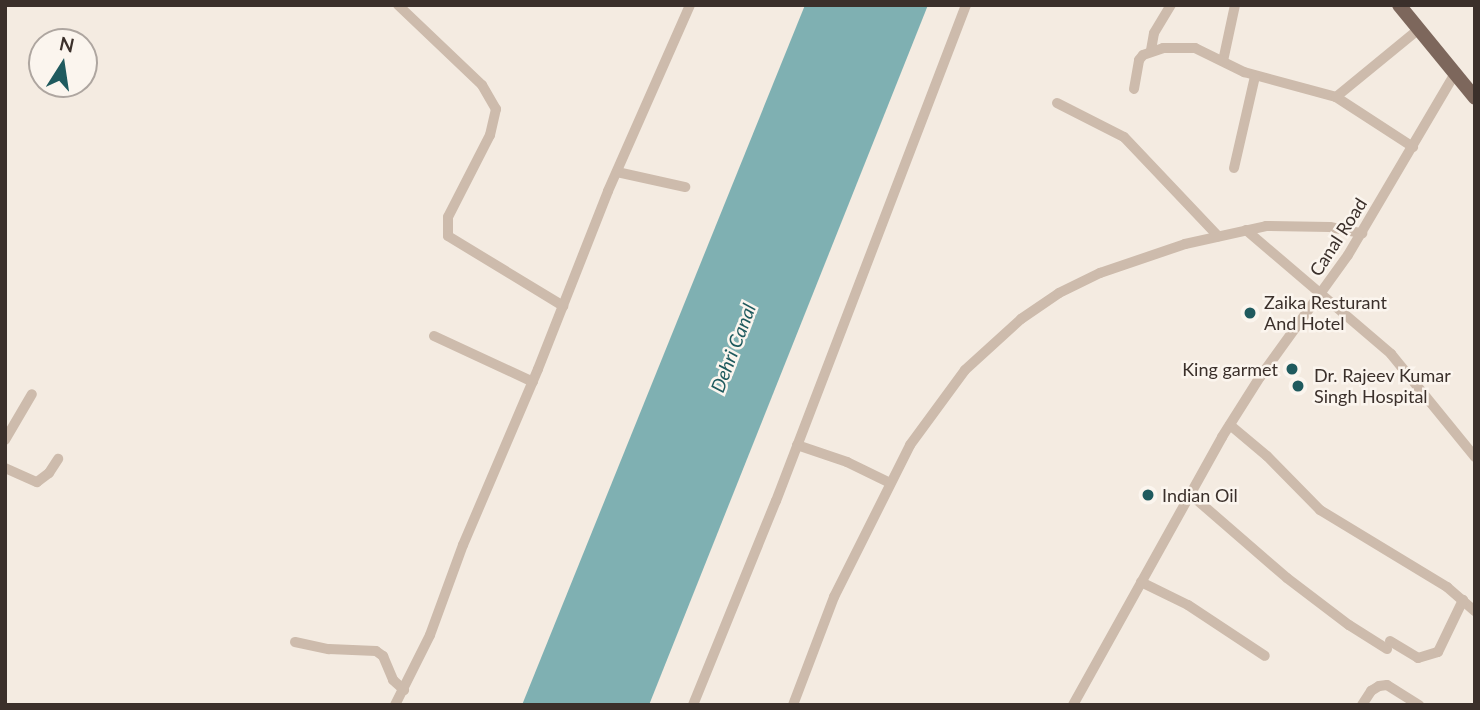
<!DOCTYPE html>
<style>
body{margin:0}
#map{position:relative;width:1480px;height:710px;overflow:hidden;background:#f4ebe1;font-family:Lato,sans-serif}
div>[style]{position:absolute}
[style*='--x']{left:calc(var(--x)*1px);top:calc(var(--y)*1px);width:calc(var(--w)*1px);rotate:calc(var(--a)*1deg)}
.water>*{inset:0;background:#7fb0b2}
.minor>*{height:10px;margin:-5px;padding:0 5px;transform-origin:5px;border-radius:5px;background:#cdbbac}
.major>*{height:14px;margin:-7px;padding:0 7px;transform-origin:7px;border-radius:7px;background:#7d675c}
.dots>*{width:19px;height:19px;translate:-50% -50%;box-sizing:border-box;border:4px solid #fbf5ee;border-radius:50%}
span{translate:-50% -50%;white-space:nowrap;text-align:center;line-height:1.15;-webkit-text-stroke:5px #fbf5ee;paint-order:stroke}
.street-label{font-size:18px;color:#3b302b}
.poi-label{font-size:18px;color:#3b302b}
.left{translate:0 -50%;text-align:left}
.right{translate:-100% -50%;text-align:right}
.water-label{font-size:19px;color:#1f5a5e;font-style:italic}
.frame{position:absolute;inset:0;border:7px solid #3b302b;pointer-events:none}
.north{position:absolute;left:28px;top:28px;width:70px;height:70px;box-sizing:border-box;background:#fbf5ee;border:2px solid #aea6a0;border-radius:50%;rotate:12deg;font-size:19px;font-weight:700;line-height:28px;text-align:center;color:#3b302b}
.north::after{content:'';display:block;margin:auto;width:24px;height:32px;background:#1f5a5e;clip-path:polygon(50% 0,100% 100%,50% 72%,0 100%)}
</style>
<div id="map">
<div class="water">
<i style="clip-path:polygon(805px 5px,928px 5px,649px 705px,522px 705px)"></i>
</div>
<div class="minor">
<i style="--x:398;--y:5;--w:116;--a:43.6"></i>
<i style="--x:482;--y:85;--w:28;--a:60"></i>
<i style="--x:496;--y:109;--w:27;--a:103"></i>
<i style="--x:490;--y:135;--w:92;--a:117.1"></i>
<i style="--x:448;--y:217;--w:19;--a:90"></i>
<i style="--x:448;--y:236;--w:135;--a:31.3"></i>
<i style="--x:1151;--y:50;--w:17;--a:-80"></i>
<i style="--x:1154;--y:33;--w:33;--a:-59"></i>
<i style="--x:1223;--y:61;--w:57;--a:-77.9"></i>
<i style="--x:1134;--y:89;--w:29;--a:-80"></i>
<i style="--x:1139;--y:60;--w:6;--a:-51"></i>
<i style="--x:1143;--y:55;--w:21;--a:-19"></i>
<i style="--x:1163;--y:48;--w:32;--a:0"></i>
<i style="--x:1195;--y:48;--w:55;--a:26.1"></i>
<i style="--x:1244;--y:72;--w:95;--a:15.2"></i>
<i style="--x:1336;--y:97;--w:92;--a:33"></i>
<i style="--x:1336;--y:97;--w:107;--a:-39.3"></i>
<i style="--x:1057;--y:103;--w:75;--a:26.9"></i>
<i style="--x:1124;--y:137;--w:137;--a:46.5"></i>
<i style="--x:1234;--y:168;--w:94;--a:-77.1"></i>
<i style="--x:617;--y:172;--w:70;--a:12.4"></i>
<i style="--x:1246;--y:230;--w:191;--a:40.5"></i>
<i style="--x:1391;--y:354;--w:133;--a:50.8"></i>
<i style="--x:434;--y:336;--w:109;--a:24.9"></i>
<i style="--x:1230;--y:425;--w:48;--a:40"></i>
<i style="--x:1267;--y:456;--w:76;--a:45.5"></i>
<i style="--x:1320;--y:510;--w:149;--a:31.2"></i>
<i style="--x:1447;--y:587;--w:37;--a:41"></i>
<i style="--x:5;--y:440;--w:53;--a:-59.6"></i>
<i style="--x:797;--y:445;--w:53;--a:18.8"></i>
<i style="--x:847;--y:462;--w:48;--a:26"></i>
<i style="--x:5;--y:468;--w:35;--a:24"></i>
<i style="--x:37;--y:482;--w:15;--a:-37"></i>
<i style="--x:49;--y:473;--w:17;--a:-57"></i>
<i style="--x:1190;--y:494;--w:128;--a:40.9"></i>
<i style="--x:1287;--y:578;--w:78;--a:37.2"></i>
<i style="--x:1349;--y:625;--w:45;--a:32.3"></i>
<i style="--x:1141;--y:582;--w:52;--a:26.1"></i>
<i style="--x:1188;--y:605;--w:92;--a:33.5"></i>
<i style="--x:1390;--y:641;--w:33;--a:31"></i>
<i style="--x:1418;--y:658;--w:21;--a:-17"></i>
<i style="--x:1438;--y:652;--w:58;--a:-64.3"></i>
<i style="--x:295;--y:642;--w:35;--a:12"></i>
<i style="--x:329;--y:649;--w:47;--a:2.4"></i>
<i style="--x:376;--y:651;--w:9;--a:36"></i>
<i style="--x:383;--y:656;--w:26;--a:67"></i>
<i style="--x:393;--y:680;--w:15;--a:42"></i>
<i style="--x:395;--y:705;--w:78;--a:-63.4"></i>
<i style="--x:430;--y:635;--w:96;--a:-69.9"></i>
<i style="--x:463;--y:545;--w:191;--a:-66.9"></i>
<i style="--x:538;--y:369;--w:191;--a:-68.5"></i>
<i style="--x:608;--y:191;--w:203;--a:-66.2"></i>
<i style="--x:693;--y:705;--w:220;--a:-67.9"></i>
<i style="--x:776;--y:501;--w:531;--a:-69.04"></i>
<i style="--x:793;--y:705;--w:116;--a:-69.2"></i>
<i style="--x:834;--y:597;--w:170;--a:-63.4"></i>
<i style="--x:910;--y:445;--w:93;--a:-53.7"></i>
<i style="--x:965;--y:370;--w:76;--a:-42.3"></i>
<i style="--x:1021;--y:319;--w:46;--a:-34.4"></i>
<i style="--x:1059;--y:293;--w:46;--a:-26"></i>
<i style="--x:1100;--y:273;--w:90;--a:-18.8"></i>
<i style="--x:1185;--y:244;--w:83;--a:-12.5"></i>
<i style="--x:1266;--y:226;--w:64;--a:0.9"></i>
<i style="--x:1330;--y:227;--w:33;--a:11"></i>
<i style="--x:1073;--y:705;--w:307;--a:-60.9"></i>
<i style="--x:1222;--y:437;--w:71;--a:-57.7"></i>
<i style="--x:1260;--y:377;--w:150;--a:-54.2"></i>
<i style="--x:1348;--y:255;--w:211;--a:-59.5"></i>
<i style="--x:1362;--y:705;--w:17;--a:-57"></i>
<i style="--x:1371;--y:691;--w:9;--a:-32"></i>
<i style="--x:1379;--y:686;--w:8;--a:-7"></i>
<i style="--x:1387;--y:685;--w:38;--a:32"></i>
</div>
<div class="major">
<i style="--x:1399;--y:5;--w:120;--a:50.7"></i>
</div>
<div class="dots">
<i style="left:1250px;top:313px;background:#1f5a5e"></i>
<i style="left:1292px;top:369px;background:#1f5a5e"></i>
<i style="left:1298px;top:386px;background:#1f5a5e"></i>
<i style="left:1148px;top:495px;background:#1f5a5e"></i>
</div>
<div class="street-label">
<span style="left:1338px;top:237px;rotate:-57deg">Canal Road</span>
</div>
<div class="poi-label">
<span class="left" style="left:1264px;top:313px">Zaika Resturant<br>And Hotel</span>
<span class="right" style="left:1278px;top:369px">King garmet</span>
<span class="left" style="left:1314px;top:386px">Dr. Rajeev Kumar<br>Singh Hospital</span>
<span class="left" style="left:1162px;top:495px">Indian Oil</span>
</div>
<div class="water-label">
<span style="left:733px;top:348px;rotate:-69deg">Dehri Canal</span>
</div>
<div class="frame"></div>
<div class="north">N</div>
</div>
